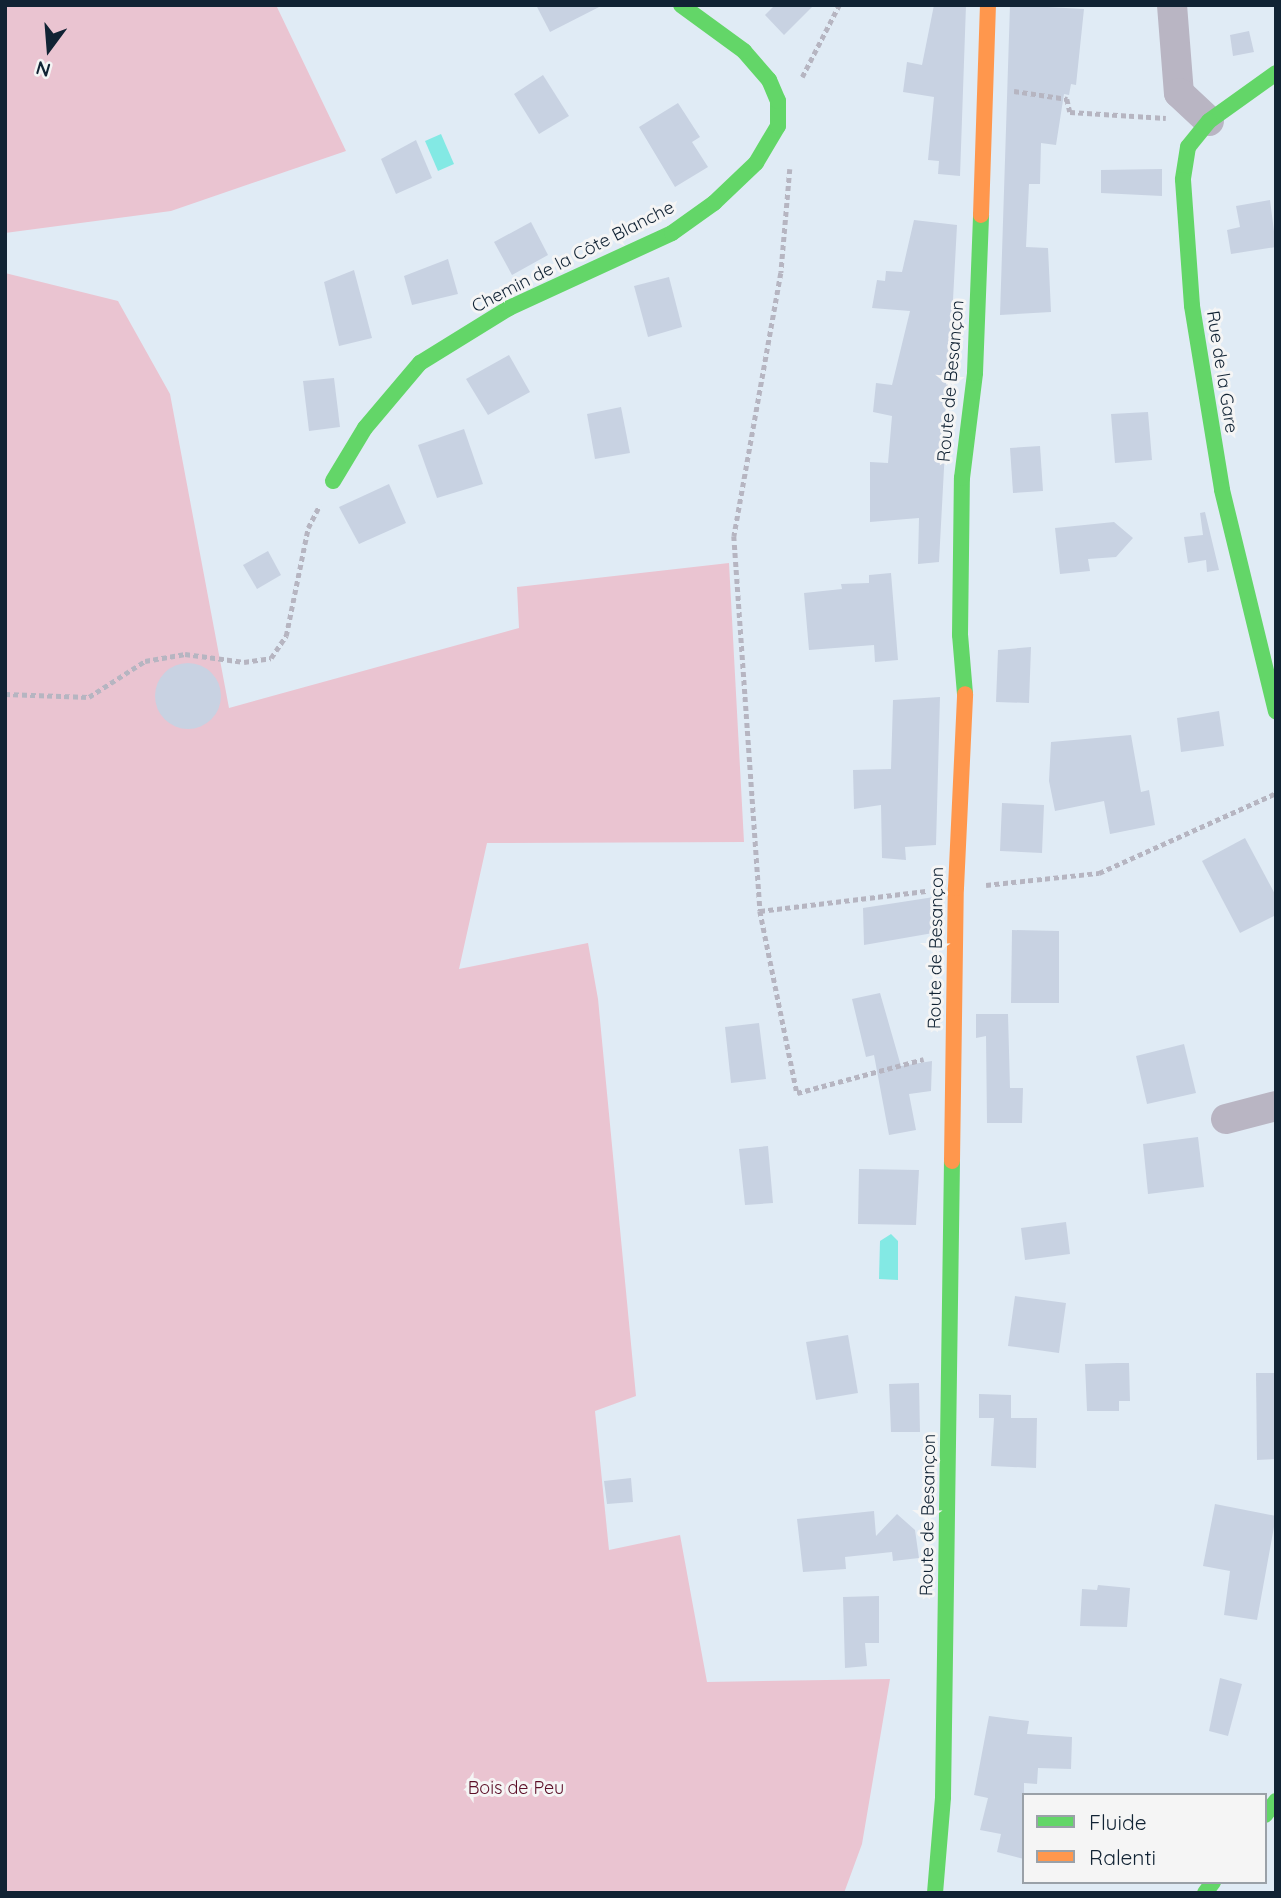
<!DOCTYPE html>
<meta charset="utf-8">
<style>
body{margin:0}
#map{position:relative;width:1281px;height:1898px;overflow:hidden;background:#e0ebf5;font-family:Quicksand,sans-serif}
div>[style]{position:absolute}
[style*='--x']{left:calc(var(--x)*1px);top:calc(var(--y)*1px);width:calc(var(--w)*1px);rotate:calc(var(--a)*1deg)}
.green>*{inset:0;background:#eac4d1}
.water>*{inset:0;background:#83e9e4}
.building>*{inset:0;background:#c8d2e2}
.round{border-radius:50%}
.path>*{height:4.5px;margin-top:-2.25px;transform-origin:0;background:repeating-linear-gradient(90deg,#b6b5c1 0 5px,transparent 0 8.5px)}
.street>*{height:30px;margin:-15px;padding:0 15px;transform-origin:15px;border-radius:15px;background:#b9b5c3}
.fast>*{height:16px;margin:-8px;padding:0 8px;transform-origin:8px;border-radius:8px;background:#63d668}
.slow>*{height:16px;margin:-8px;padding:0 8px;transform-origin:8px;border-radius:8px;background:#ff974d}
span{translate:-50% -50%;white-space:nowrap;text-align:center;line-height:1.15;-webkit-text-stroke:6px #f5f5f5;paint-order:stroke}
.street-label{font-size:18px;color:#112334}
.park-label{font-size:18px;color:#5b0e27}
.frame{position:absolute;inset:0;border:7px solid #112334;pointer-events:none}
.legend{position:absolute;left:1022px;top:1793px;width:245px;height:91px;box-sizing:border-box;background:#f5f5f5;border:2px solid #9aa1a8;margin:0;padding:9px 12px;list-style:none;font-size:21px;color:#112334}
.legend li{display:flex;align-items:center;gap:14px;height:35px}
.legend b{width:35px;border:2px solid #9aa1a8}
.north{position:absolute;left:14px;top:14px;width:70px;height:70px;-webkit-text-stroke:5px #f5f5f5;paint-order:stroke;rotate:196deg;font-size:19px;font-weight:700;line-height:28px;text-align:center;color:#112334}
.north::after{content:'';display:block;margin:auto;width:24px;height:32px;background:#112334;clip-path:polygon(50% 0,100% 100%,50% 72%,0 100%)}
</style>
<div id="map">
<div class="green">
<i style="clip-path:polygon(5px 5px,276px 5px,346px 151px,171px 211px,5px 233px)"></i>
<i style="clip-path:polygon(5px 273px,118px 301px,170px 394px,229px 708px,519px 628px,517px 587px,729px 563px,744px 842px,487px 843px,459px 969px,588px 943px,598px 999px,636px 1396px,595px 1411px,609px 1550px,680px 1535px,707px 1682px,890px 1679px,862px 1844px,844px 1893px,5px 1893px)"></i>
</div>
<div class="water">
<i style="clip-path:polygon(441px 134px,454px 164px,438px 171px,425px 141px)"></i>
<i style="clip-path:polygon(891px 1234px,898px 1241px,898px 1280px,879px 1279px,880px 1241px)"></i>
</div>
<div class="building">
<i style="clip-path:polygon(536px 5px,603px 5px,550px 32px)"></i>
<i style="clip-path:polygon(775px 5px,814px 5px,784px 35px,765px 15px)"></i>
<i style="clip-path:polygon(934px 5px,966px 5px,960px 176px,938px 174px,939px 161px,928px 160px,934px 97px,903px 92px,907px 62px,922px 65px)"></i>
<i style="clip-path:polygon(1010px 5px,1084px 9px,1076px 85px,1071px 84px,1069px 95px,1064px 94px,1056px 145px,1041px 143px,1040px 184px,1029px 184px,1026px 247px,1048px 248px,1051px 312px,1000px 315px)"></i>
<i style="clip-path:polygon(1249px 31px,1254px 52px,1233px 56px,1230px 35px)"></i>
<i style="clip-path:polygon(543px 75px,569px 116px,539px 134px,514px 94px)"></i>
<i style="clip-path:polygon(678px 103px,700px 137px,692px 142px,708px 167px,675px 187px,639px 127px)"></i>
<i style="clip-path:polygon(416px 140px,432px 178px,396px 194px,381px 159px)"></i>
<i style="clip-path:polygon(1162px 169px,1162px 196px,1101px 193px,1101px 170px)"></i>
<i style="clip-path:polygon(1270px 200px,1276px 247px,1231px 254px,1227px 230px,1240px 227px,1236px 206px)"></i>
<i style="clip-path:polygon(914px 220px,957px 225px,939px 562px,918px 564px,919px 518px,870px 522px,870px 462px,888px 463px,892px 416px,873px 412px,876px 383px,892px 385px,910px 311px,872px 308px,877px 280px,885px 281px,886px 271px,902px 272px)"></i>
<i style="clip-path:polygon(531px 222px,548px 255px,512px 275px,494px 242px)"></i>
<i style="clip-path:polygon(448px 259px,458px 294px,412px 305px,404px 276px)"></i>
<i style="clip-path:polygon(354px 270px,372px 338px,339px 346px,324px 282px)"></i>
<i style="clip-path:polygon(669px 277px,682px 327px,648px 337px,634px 286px)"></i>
<i style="clip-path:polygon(509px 355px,530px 392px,488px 415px,466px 379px)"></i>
<i style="clip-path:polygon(334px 378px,340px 427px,309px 431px,303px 381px)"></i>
<i style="clip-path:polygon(621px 407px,630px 453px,595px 459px,587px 414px)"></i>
<i style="clip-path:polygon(1148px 412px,1152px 460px,1115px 463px,1111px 414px)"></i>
<i style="clip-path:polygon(464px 429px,483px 484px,437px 498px,418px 445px)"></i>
<i style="clip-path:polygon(1040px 446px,1043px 491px,1013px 493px,1010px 448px)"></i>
<i style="clip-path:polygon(389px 484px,406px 523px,359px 544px,339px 507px)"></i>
<i style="clip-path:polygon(1205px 512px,1219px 570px,1207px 572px,1206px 560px,1188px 563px,1184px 537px,1203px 535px,1200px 513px)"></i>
<i style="clip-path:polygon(1114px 522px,1133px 538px,1116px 557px,1088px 559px,1090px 571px,1060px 574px,1055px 528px)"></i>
<i style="clip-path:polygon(268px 551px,281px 575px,257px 589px,243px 565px)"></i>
<i style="clip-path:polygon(891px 573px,898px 660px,875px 662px,874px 645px,809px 650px,804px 593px,842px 589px,841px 584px,869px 583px,869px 575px)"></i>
<i style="clip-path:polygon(1031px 647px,1029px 703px,996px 702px,998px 650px)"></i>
<i class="round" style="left:155px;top:663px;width:66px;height:66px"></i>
<i style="clip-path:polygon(940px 697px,936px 845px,905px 847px,906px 860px,882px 858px,881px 805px,854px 809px,853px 770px,891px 769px,893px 700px)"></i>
<i style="clip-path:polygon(1219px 711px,1224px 746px,1181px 752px,1177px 718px)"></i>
<i style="clip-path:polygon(1131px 735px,1141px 792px,1149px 790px,1155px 825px,1110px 834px,1104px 801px,1055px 811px,1049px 781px,1051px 742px)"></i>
<i style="clip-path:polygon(1002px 803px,1044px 805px,1042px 853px,1000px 851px)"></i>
<i style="clip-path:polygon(1245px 838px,1276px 896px,1276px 915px,1240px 933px,1202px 861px)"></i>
<i style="clip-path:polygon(934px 897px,933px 933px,864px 945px,863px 908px)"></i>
<i style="clip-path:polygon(1012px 930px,1059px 931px,1059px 1003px,1011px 1003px)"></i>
<i style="clip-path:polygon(880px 993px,901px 1066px,932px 1061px,931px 1091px,909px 1094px,916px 1130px,889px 1135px,874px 1055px,866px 1057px,852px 999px)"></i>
<i style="clip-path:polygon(976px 1014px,1008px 1014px,1010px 1088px,1023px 1088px,1022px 1123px,987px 1123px,986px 1036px,976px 1038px)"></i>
<i style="clip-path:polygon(759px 1023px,766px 1079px,731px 1083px,725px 1027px)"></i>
<i style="clip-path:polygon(1184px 1044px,1196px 1093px,1147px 1104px,1136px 1056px)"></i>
<i style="clip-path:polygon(1198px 1137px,1204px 1187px,1148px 1194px,1143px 1144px)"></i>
<i style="clip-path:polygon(768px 1146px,773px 1203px,745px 1205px,739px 1149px)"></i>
<i style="clip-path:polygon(859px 1169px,919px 1170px,916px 1225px,858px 1224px)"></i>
<i style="clip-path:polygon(1066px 1222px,1070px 1254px,1025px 1260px,1021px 1228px)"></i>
<i style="clip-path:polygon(1015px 1296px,1066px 1303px,1059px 1353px,1008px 1346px)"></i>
<i style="clip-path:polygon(848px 1335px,858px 1393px,816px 1400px,806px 1342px)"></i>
<i style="clip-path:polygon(1117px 1363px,1129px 1363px,1130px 1401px,1119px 1401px,1119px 1411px,1087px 1411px,1085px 1364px)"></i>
<i style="clip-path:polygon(1256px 1373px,1276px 1373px,1276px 1459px,1257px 1460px)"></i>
<i style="clip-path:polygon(919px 1383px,920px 1432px,891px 1432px,889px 1384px)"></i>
<i style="clip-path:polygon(979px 1394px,1011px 1395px,1011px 1418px,979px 1418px)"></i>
<i style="clip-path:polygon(994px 1418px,1037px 1418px,1036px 1468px,991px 1466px)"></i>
<i style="clip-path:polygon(631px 1478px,633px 1502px,607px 1504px,604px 1481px)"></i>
<i style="clip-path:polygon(1215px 1504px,1276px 1516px,1257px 1620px,1224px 1615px,1230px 1571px,1203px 1566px)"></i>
<i style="clip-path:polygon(874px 1511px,876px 1536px,897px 1514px,915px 1530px,919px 1558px,893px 1561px,892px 1552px,845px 1557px,846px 1569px,803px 1572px,797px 1519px)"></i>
<i style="clip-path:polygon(1098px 1585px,1130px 1588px,1127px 1627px,1080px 1626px,1082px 1589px,1097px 1590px)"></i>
<i style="clip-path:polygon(879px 1596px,879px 1643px,865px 1643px,867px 1666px,845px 1668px,843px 1597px)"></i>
<i style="clip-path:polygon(1220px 1678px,1242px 1684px,1228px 1736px,1209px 1731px)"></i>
<i style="clip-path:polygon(989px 1716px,1029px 1721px,1027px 1734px,1072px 1737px,1071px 1769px,1038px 1768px,1037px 1784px,1024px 1783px,1024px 1859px,997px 1852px,1001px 1834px,980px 1830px,988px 1798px,974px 1795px)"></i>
</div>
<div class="path">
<i style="--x:802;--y:77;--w:81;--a:-62.8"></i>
<i style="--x:1014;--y:91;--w:54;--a:8.6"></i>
<i style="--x:1067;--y:99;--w:13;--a:77"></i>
<i style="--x:1070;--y:112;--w:96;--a:3.6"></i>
<i style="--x:790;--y:169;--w:104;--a:94.9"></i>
<i style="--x:781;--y:273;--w:267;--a:100.1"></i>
<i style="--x:734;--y:536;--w:376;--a:86"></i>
<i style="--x:760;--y:911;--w:167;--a:-6.9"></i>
<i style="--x:5;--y:694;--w:84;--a:2"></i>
<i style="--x:89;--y:697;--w:67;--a:-32.7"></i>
<i style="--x:145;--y:661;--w:41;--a:-9.9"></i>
<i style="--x:185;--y:654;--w:60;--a:7.7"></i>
<i style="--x:244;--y:662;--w:27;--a:-8"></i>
<i style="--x:271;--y:658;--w:27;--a:-56"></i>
<i style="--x:286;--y:636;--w:110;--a:-78.5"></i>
<i style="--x:308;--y:528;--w:25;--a:-63"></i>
<i style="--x:986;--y:885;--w:114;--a:-6.1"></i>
<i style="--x:1099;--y:873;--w:194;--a:-24.3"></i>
<i style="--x:760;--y:911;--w:186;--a:78.5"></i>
<i style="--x:797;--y:1093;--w:131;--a:-15"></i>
</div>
<div class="street">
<i style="--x:1172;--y:5;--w:88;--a:85.5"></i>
<i style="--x:1179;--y:93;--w:41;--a:43"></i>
<i style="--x:1226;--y:1119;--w:52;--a:-14.6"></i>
</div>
<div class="fast">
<i style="--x:1276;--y:73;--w:82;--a:144.4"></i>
<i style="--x:1209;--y:121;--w:33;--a:129"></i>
<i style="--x:1188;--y:147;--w:33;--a:99"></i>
<i style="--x:1183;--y:180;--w:126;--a:85.9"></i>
<i style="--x:1192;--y:306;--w:186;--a:80.7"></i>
<i style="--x:1222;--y:490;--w:228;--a:76.3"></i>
<i style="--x:333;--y:481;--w:62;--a:-58.9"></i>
<i style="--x:365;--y:428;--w:85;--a:-49.8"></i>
<i style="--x:420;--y:363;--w:105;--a:-31.7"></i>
<i style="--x:509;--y:308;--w:179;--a:-24.7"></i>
<i style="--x:672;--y:233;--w:52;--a:-35.5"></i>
<i style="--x:714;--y:203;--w:58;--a:-43.6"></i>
<i style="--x:756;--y:163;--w:43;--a:-59.3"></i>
<i style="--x:778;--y:126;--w:25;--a:-90"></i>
<i style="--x:778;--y:101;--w:23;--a:-113"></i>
<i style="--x:769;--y:80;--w:38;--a:-131"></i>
<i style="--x:744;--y:51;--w:78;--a:-143.9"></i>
<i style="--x:965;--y:694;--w:59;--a:-94.8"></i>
<i style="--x:960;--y:635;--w:157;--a:-89.3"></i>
<i style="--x:962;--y:478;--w:106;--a:-82.9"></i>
<i style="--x:975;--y:373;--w:158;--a:-87.8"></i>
<i style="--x:1265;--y:1815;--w:18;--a:-52"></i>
<i style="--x:935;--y:1893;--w:96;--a:-85.2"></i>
<i style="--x:943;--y:1797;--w:636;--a:-89.19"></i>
<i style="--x:1205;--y:1893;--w:14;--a:-54"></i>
</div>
<div class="slow">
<i style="--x:981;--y:215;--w:210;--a:-88.1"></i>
<i style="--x:952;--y:1161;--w:273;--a:-89.2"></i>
<i style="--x:956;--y:888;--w:194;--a:-87.3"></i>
</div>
<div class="street-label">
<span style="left:573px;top:257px;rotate:-27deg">Chemin de la Côte Blanche</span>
<span style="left:1222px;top:372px;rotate:81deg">Rue de la Gare</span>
<span style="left:951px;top:381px;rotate:-85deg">Route de Besançon</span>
<span style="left:936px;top:948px;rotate:-89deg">Route de Besançon</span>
<span style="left:928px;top:1515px;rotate:-89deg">Route de Besançon</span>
</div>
<div class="park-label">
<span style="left:516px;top:1788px">Bois de Peu</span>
</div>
<div class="frame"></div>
<ul class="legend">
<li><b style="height:9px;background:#63d668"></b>Fluide</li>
<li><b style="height:9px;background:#ff974d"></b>Ralenti</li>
</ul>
<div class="north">N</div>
</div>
